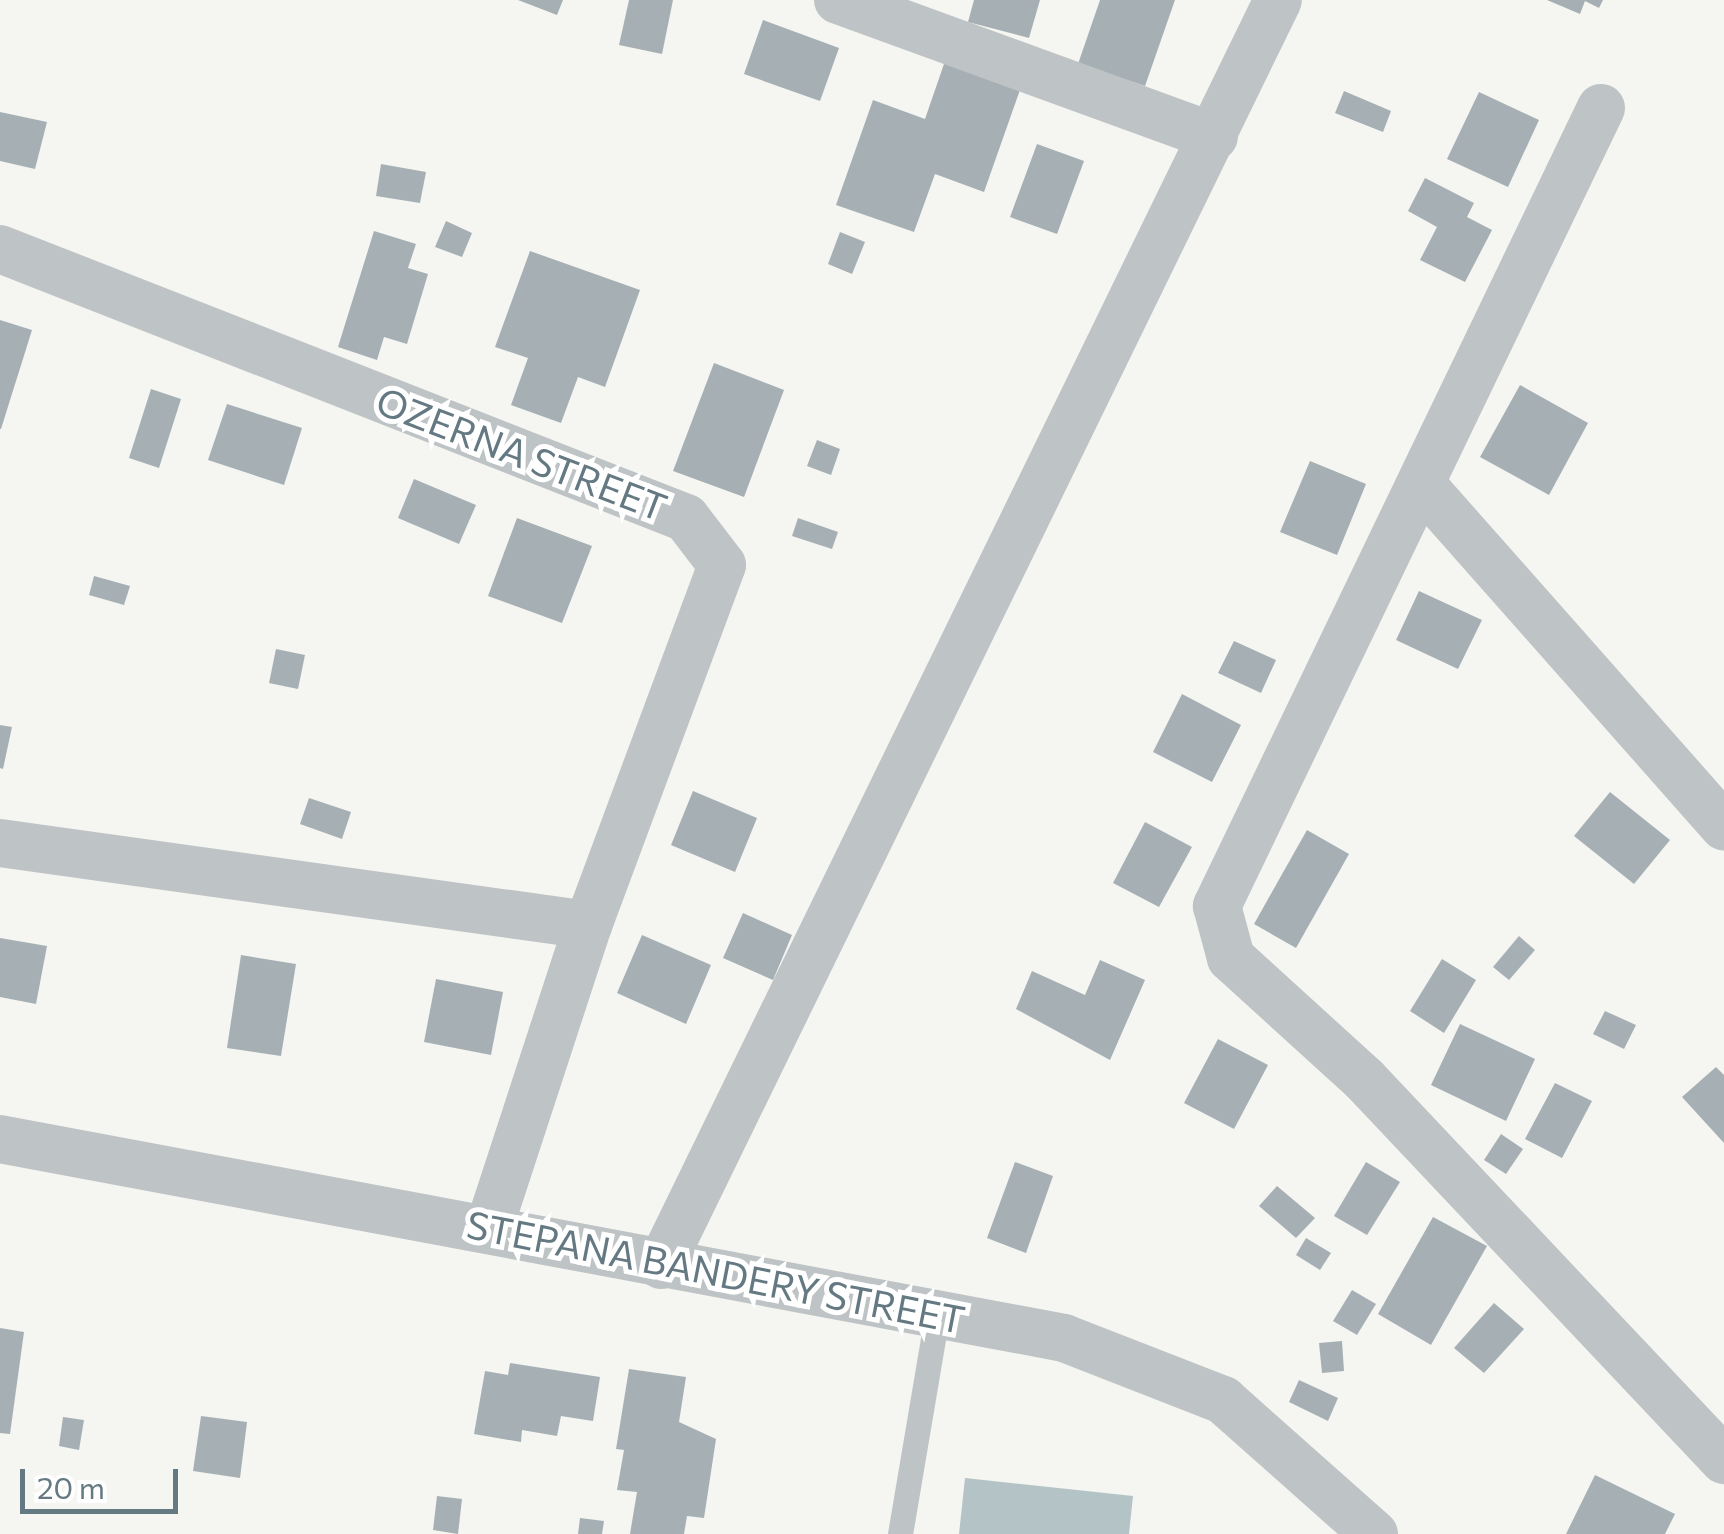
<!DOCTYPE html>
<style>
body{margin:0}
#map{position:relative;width:1724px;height:1534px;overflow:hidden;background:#f5f5f1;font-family:Commissioner,sans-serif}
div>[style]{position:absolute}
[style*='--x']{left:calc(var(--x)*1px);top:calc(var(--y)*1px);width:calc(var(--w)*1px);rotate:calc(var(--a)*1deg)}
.water>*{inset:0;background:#b4c4c6}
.building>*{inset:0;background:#a6b0b4}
.service>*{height:25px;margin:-12.5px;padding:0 12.5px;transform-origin:12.5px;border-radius:12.5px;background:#bec3c5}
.minor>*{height:48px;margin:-24px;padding:0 24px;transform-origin:24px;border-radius:24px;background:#bec3c5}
span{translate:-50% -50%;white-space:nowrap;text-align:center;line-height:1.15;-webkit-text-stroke:10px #fff;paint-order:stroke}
.street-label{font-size:38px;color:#647982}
.scale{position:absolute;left:20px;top:1469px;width:158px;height:45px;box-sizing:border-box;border:5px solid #647982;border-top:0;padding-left:12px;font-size:30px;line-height:35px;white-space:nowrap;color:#647982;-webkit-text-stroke:8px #fff;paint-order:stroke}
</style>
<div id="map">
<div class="water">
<i style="clip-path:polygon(965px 1478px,1133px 1496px,1129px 1534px,959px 1534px)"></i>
</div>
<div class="building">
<i style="clip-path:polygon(518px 0,563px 0,557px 15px)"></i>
<i style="clip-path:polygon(629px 0,673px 0,662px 54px,619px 45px)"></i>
<i style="clip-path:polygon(974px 0,1040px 0,1029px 38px,968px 22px)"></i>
<i style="clip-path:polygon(1100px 0,1175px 0,1145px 86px,1078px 64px)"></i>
<i style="clip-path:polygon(1547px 0,1603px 0,1599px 8px,1585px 1px,1580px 14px)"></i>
<i style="clip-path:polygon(763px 20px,839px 48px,820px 101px,744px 74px)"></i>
<i style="clip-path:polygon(945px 61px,1021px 87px,984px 192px,935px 174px,914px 232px,836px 205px,873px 100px,925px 119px)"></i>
<i style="clip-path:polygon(1344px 91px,1391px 111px,1383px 132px,1335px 113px)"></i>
<i style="clip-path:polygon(1479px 92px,1539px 120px,1508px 187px,1447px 159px)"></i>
<i style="clip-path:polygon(0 112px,47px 122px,35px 169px,0 161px)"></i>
<i style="clip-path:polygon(1037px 144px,1084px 161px,1057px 234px,1010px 217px)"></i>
<i style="clip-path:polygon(381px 164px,426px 172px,420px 203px,376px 196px)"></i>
<i style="clip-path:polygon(1425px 178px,1474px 203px,1467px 217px,1492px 230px,1465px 282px,1420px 260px,1437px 227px,1408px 211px)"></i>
<i style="clip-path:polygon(446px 221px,472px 233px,462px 257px,435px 247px)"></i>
<i style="clip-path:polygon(374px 231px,416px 244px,408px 268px,428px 274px,407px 344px,384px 337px,377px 360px,338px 347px)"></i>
<i style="clip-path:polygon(840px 232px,865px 242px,852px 274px,828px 264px)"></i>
<i style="clip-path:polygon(530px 251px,640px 290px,605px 387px,578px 377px,561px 423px,511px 405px,528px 358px,495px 347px)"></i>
<i style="clip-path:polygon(0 320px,32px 330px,1px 429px,0 429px)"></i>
<i style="clip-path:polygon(714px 363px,784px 390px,744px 497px,673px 471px)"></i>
<i style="clip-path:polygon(1520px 385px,1588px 423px,1549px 495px,1480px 457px)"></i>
<i style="clip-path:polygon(151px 389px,181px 399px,159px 468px,129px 458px)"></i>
<i style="clip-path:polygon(227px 404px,302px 428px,284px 485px,208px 460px)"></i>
<i style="clip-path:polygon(817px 440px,840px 449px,831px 475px,807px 466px)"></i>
<i style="clip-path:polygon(1310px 461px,1366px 484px,1337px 555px,1280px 532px)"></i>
<i style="clip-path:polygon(414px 479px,476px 505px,459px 544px,398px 518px)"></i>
<i style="clip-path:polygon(517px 518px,592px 546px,562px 623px,488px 596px)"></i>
<i style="clip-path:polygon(798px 518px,838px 532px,832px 549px,792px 536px)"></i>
<i style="clip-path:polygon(94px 576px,130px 586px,124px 605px,89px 595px)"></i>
<i style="clip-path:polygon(1419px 591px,1482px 620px,1458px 669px,1396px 640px)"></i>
<i style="clip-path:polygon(1234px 641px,1276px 660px,1261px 693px,1218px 673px)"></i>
<i style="clip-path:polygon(276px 649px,305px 655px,298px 689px,269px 683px)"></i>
<i style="clip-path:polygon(1182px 694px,1241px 725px,1212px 782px,1153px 752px)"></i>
<i style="clip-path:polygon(0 725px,12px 727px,3px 769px,0 768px)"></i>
<i style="clip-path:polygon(693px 791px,757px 818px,735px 872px,671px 845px)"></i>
<i style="clip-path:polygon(1610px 792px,1670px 840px,1634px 884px,1574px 836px)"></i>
<i style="clip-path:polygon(309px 798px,351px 812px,342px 839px,300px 824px)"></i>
<i style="clip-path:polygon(1145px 822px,1192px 847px,1159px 907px,1113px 883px)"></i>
<i style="clip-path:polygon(1307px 830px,1349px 854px,1296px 948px,1254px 924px)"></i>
<i style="clip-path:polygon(743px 913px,792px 935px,773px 980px,723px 958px)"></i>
<i style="clip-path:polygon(642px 935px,711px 965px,686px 1024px,617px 993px)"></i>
<i style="clip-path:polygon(1519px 936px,1535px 950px,1509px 980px,1493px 967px)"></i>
<i style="clip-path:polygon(0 938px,47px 946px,36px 1004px,0 997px)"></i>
<i style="clip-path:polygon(241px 955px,296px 964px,281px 1056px,227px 1048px)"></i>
<i style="clip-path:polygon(1442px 959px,1476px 980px,1444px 1033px,1410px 1011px)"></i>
<i style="clip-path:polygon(1100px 960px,1145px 980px,1110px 1060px,1016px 1009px,1032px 971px,1085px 995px)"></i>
<i style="clip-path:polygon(436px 979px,503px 992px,491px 1055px,424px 1042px)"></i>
<i style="clip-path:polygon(1605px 1011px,1636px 1025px,1624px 1049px,1593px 1034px)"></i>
<i style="clip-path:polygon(1460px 1024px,1535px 1059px,1506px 1121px,1431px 1085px)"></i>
<i style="clip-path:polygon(1218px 1039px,1268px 1065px,1234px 1129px,1184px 1103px)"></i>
<i style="clip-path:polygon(1716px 1067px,1724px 1075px,1724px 1143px,1682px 1097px)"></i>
<i style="clip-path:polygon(1555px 1083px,1592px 1101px,1562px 1158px,1525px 1139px)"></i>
<i style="clip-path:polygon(1501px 1134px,1523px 1149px,1506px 1174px,1484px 1160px)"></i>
<i style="clip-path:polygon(1015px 1162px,1053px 1176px,1026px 1253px,987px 1238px)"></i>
<i style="clip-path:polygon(1366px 1162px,1400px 1182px,1367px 1235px,1334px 1216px)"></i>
<i style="clip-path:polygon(1277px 1186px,1315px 1218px,1296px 1238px,1259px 1206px)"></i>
<i style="clip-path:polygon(1433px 1217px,1487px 1246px,1431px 1345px,1378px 1314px)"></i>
<i style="clip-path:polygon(1306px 1238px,1331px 1253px,1320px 1270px,1296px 1255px)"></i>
<i style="clip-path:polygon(1352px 1290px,1376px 1304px,1357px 1335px,1333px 1321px)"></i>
<i style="clip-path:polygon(1494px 1303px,1524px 1329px,1484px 1373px,1454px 1348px)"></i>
<i style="clip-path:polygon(0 1328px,24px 1332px,10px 1434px,0 1433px)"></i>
<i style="clip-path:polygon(1342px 1341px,1344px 1371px,1322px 1373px,1319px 1343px)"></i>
<i style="clip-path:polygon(510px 1363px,600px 1377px,593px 1421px,561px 1416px,557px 1436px,522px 1430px,521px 1442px,474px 1434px,485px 1371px,508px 1375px)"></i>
<i style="clip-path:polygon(629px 1369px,686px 1377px,679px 1422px,716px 1439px,704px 1518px,687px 1516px,684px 1534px,630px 1534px,637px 1492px,617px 1490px,624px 1450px,616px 1449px)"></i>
<i style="clip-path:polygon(1299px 1380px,1338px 1398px,1328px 1421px,1289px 1402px)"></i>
<i style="clip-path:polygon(201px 1416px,247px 1422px,240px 1478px,193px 1471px)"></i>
<i style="clip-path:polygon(63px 1417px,84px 1420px,79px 1450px,59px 1446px)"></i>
<i style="clip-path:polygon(1595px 1475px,1675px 1514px,1665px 1534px,1566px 1534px)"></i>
<i style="clip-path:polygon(437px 1496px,462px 1499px,458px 1534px,433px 1530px)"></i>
<i style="clip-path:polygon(580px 1518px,604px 1521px,602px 1534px,578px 1534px)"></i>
</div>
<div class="service">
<i style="--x:900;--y:1534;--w:222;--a:-80.4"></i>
</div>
<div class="minor">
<i style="--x:838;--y:0;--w:400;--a:20"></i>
<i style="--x:1601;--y:108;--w:886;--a:115.7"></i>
<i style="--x:1217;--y:906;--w:54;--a:74.9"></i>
<i style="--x:1231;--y:958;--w:181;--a:42.3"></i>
<i style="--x:1365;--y:1080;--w:523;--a:46.63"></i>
<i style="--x:0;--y:249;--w:737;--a:21.41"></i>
<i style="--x:686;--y:518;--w:59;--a:52.5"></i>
<i style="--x:722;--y:565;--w:384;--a:110.4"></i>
<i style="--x:588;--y:925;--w:318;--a:108.1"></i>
<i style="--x:1422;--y:485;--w:456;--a:48.5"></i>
<i style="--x:0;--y:843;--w:594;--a:7.94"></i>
<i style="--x:0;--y:1139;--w:1082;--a:10.59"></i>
<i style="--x:1064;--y:1338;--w:171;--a:21.3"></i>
<i style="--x:1223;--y:1400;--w:202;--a:41.6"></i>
<i style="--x:661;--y:1265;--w:1407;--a:-64"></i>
</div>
<div class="street-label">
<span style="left:522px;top:453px;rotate:21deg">OZERNA STREET</span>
<span style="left:716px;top:1271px;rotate:11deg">STEPANA BANDERY STREET</span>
</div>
<div class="scale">20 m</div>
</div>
